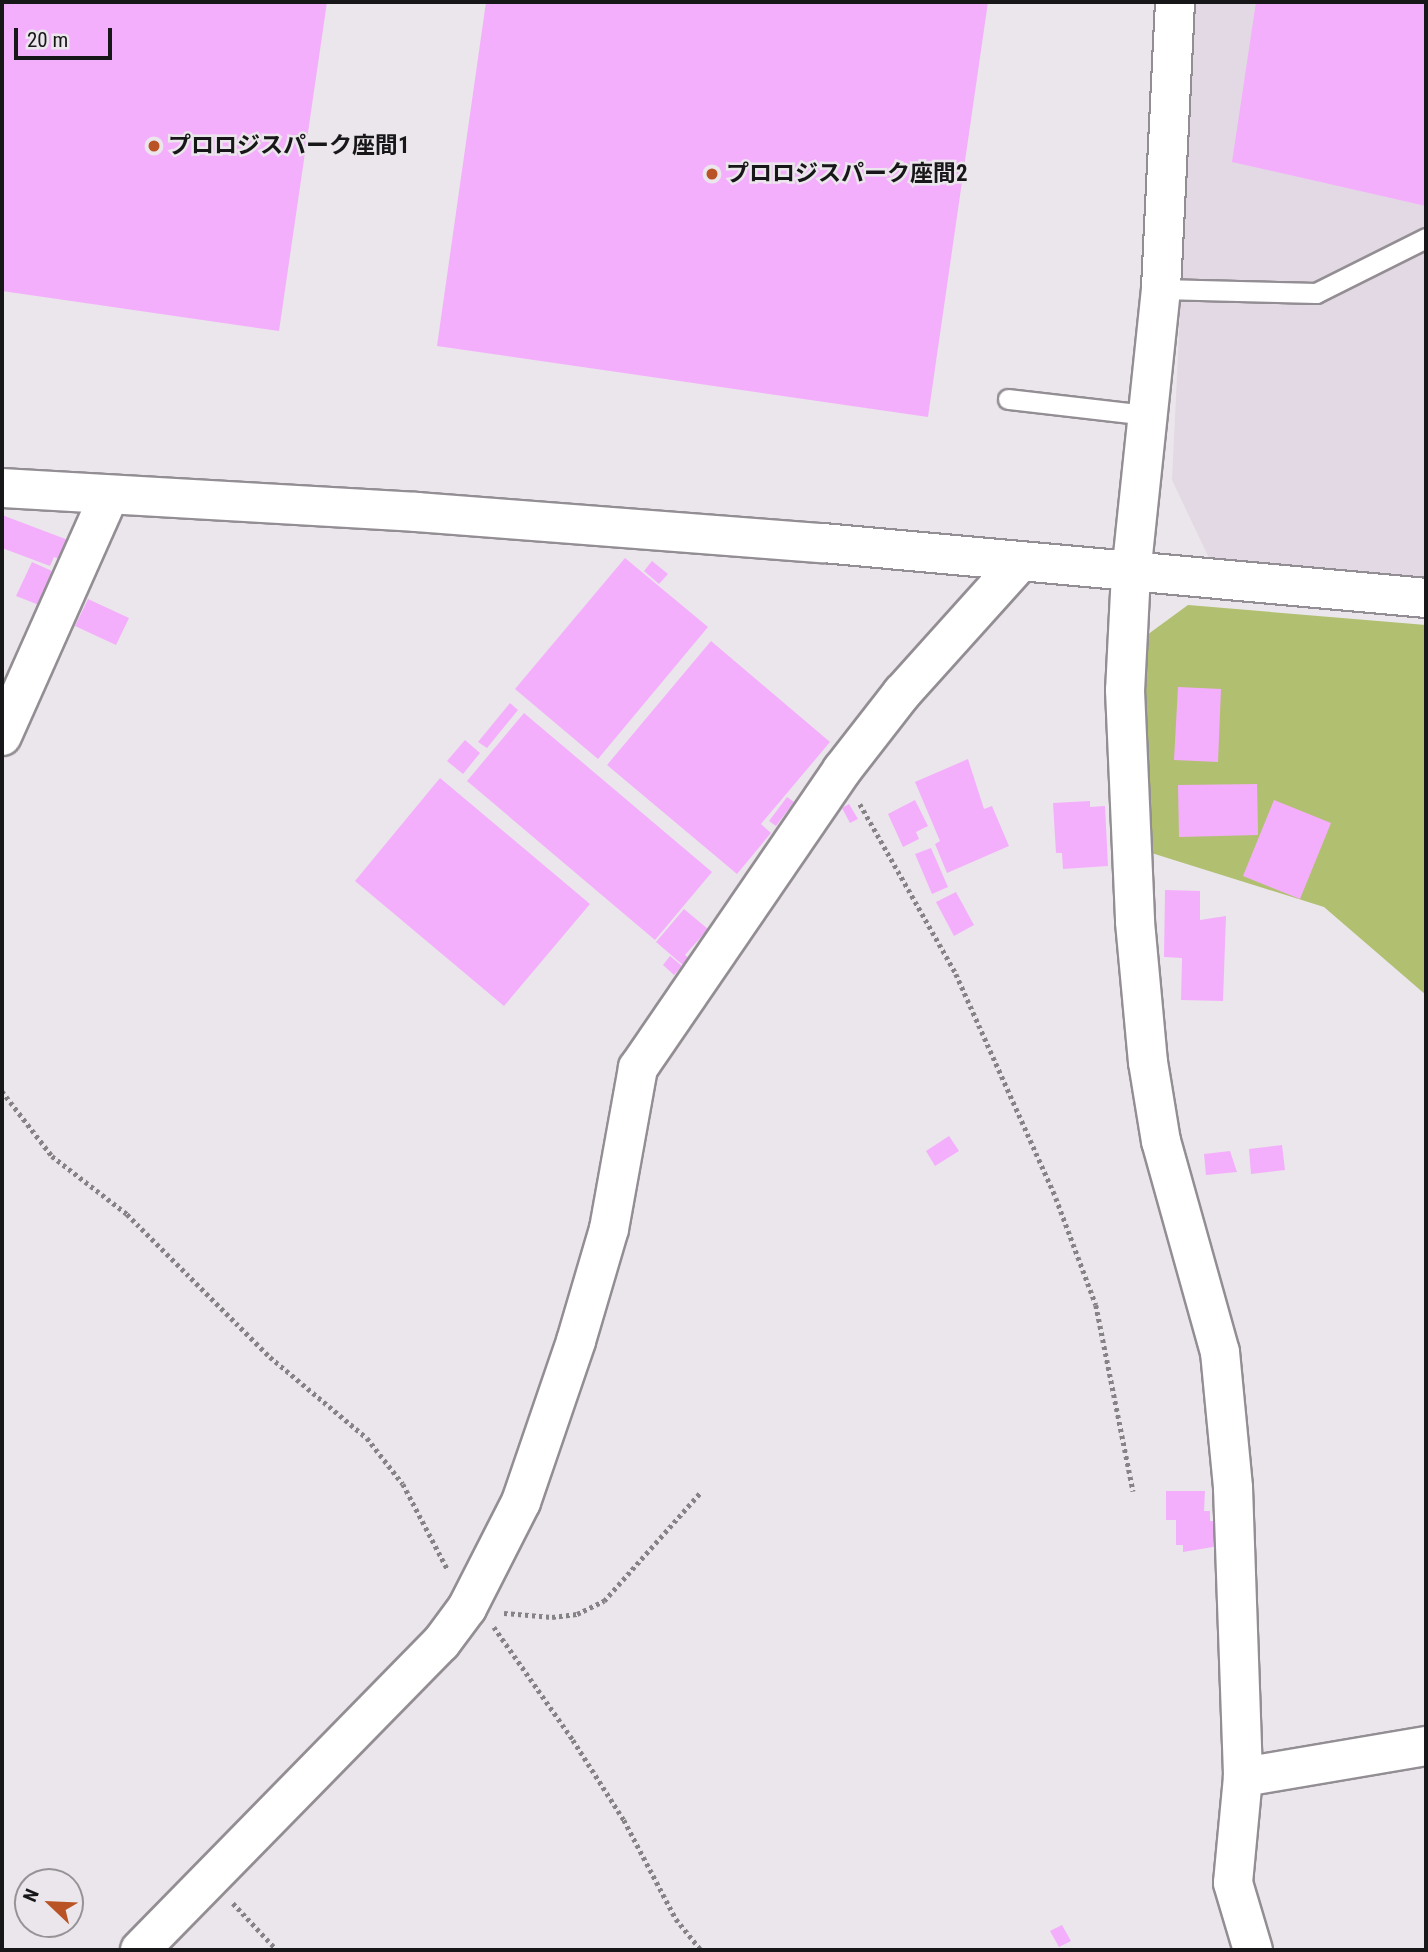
<!DOCTYPE html>
<meta charset="utf-8">
<style>
body{margin:0}
#map{position:relative;width:1428px;height:1952px;overflow:hidden;background:#ebe6eb;font-family:"Roboto Condensed","Noto Sans JP",sans-serif}
div>[style]{position:absolute}
[style*='--x']{left:calc(var(--x)*1px);top:calc(var(--y)*1px);width:calc(var(--w)*1px);rotate:calc(var(--a)*1deg)}
.built>*{inset:0;background:#e3d9e4}
.green>*{inset:0;background:#b1bf70}
.building>*{inset:0;background:#f4affc}
.path>*{height:4.5px;margin-top:-2.25px;transform-origin:0;background:repeating-linear-gradient(90deg,#868386 0 3.5px,transparent 0 7px)}
.roads{filter:drop-shadow(2px 0 #938e93) drop-shadow(-2px 0 #938e93) drop-shadow(0 2px #938e93) drop-shadow(0 -2px #938e93)}
.lane>*{height:19px;margin:-9.5px;padding:0 9.5px;transform-origin:9.5px;border-radius:9.5px;background:#fff}
.street>*{height:38px;margin:-19px;padding:0 19px;transform-origin:19px;border-radius:19px;background:#fff}
.secondary>*{height:38px;margin:-19px;padding:0 19px;transform-origin:19px;border-radius:19px;background:#fff}
.dots>*{width:19px;height:19px;translate:-50% -50%;box-sizing:border-box;border:4px solid #ebe6eb;border-radius:50%}
span{translate:-50% -50%;white-space:nowrap;text-align:center;line-height:1.15;-webkit-text-stroke:5px #ebe6eb;paint-order:stroke}
.poi-label{font-size:23px;color:#171618;font-weight:700}
.left{translate:0 -50%;text-align:left}
.frame{position:absolute;inset:0;border:4px solid #171618;pointer-events:none}
.north{position:absolute;left:14px;top:1868px;width:70px;height:70px;box-sizing:border-box;background:#ebe6eb;border:2px solid #969397;border-radius:50%;rotate:293deg;font-size:19px;font-weight:700;line-height:28px;text-align:center;color:#171618}
.north::after{content:'';display:block;margin:auto;width:24px;height:32px;background:#b95326;clip-path:polygon(50% 0,100% 100%,50% 72%,0 100%)}
.scale{position:absolute;left:14px;top:28px;width:98px;height:32px;box-sizing:border-box;border:4px solid #171618;border-top:0;padding-left:9px;font-size:21px;line-height:24px;white-space:nowrap;color:#171618;-webkit-text-stroke:5px #ebe6eb;paint-order:stroke}
</style>
<div id="map">
<div class="built">
<i style="clip-path:polygon(1195px 2px,1426px 2px,1426px 577px,1209px 558px,1172px 480px)"></i>
</div>
<div class="green">
<i style="clip-path:polygon(1188px 605px,1426px 625px,1426px 995px,1324px 907px,1142px 850px,1136px 643px)"></i>
</div>
<div class="building">
<i style="clip-path:polygon(2px 2px,327px 2px,279px 331px,2px 291px)"></i>
<i style="clip-path:polygon(486px 2px,988px 2px,928px 417px,437px 346px)"></i>
<i style="clip-path:polygon(1256px 2px,1426px 2px,1426px 206px,1232px 162px)"></i>
<i style="clip-path:polygon(2px 515px,68px 540px,60px 559px,54px 557px,50px 566px,2px 548px)"></i>
<i style="clip-path:polygon(625px 558px,708px 627px,598px 759px,515px 689px)"></i>
<i style="clip-path:polygon(652px 561px,668px 574px,659px 584px,644px 571px)"></i>
<i style="clip-path:polygon(32px 562px,52px 571px,39px 605px,16px 596px)"></i>
<i style="clip-path:polygon(88px 599px,129px 618px,116px 645px,75px 626px)"></i>
<i style="clip-path:polygon(711px 641px,830px 742px,761px 824px,771px 833px,737px 874px,607px 765px)"></i>
<i style="clip-path:polygon(1178px 687px,1221px 689px,1218px 762px,1174px 760px)"></i>
<i style="clip-path:polygon(510px 703px,518px 710px,487px 748px,478px 742px)"></i>
<i style="clip-path:polygon(524px 713px,712px 872px,655px 940px,467px 781px)"></i>
<i style="clip-path:polygon(465px 740px,480px 753px,463px 774px,447px 761px)"></i>
<i style="clip-path:polygon(968px 759px,984px 809px,992px 806px,1009px 846px,947px 873px,935px 844px,940px 841px,915px 782px)"></i>
<i style="clip-path:polygon(440px 778px,590px 904px,504px 1006px,355px 881px)"></i>
<i style="clip-path:polygon(1257px 784px,1258px 835px,1179px 837px,1178px 785px)"></i>
<i style="clip-path:polygon(787px 797px,794px 802px,776px 826px,769px 821px)"></i>
<i style="clip-path:polygon(915px 800px,928px 826px,916px 832px,919px 839px,903px 847px,888px 814px)"></i>
<i style="clip-path:polygon(1274px 800px,1331px 823px,1300px 899px,1243px 876px)"></i>
<i style="clip-path:polygon(1090px 801px,1090px 807px,1105px 806px,1108px 866px,1063px 869px,1062px 853px,1056px 853px,1053px 803px)"></i>
<i style="clip-path:polygon(849px 804px,858px 819px,850px 823px,842px 808px)"></i>
<i style="clip-path:polygon(931px 848px,948px 887px,932px 894px,915px 854px)"></i>
<i style="clip-path:polygon(1165px 890px,1200px 891px,1200px 920px,1226px 916px,1223px 1001px,1181px 1000px,1182px 958px,1164px 957px)"></i>
<i style="clip-path:polygon(956px 892px,974px 925px,954px 936px,936px 902px)"></i>
<i style="clip-path:polygon(684px 909px,708px 929px,685px 955px,690px 959px,684px 966px,656px 942px)"></i>
<i style="clip-path:polygon(670px 956px,682px 966px,674px 975px,663px 965px)"></i>
<i style="clip-path:polygon(949px 1136px,959px 1151px,935px 1166px,926px 1151px)"></i>
<i style="clip-path:polygon(1282px 1145px,1285px 1170px,1251px 1174px,1249px 1149px)"></i>
<i style="clip-path:polygon(1230px 1151px,1237px 1172px,1206px 1175px,1204px 1154px)"></i>
<i style="clip-path:polygon(1166px 1491px,1205px 1491px,1204px 1511px,1210px 1511px,1210px 1521px,1219px 1521px,1219px 1546px,1183px 1552px,1183px 1545px,1176px 1545px,1176px 1520px,1166px 1520px)"></i>
<i style="clip-path:polygon(1062px 1925px,1071px 1941px,1059px 1947px,1050px 1931px)"></i>
</div>
<div class="path">
<i style="--x:860;--y:804;--w:195;--a:60.5"></i>
<i style="--x:956;--y:974;--w:245;--a:65.9"></i>
<i style="--x:1056;--y:1198;--w:114;--a:69.5"></i>
<i style="--x:1096;--y:1305;--w:190;--a:78.7"></i>
<i style="--x:2;--y:1091;--w:82;--a:52.4"></i>
<i style="--x:52;--y:1156;--w:95;--a:37.7"></i>
<i style="--x:127;--y:1214;--w:202;--a:45"></i>
<i style="--x:270;--y:1357;--w:126;--a:39.9"></i>
<i style="--x:367;--y:1438;--w:58;--a:52"></i>
<i style="--x:403;--y:1484;--w:97;--a:62.4"></i>
<i style="--x:504;--y:1613;--w:48;--a:4.8"></i>
<i style="--x:552;--y:1617;--w:25;--a:-7"></i>
<i style="--x:577;--y:1614;--w:30;--a:-26"></i>
<i style="--x:604;--y:1601;--w:144;--a:-48.4"></i>
<i style="--x:494;--y:1627;--w:138;--a:55"></i>
<i style="--x:573;--y:1740;--w:95;--a:57.5"></i>
<i style="--x:624;--y:1820;--w:112;--a:62.3"></i>
<i style="--x:676;--y:1919;--w:40;--a:51"></i>
<i style="--x:233;--y:1903;--w:64;--a:46.9"></i>
</div>
<div class="roads">
<div class="lane">
<i style="--x:1161;--y:289;--w:155;--a:1.5"></i>
<i style="--x:1316;--y:293;--w:123;--a:-26.6"></i>
<i style="--x:1008;--y:399;--w:140;--a:6.6"></i>
</div>
<div class="street">
<i style="--x:1175;--y:2;--w:287;--a:92.8"></i>
<i style="--x:1161;--y:289;--w:286;--a:96"></i>
<i style="--x:1131;--y:573;--w:117;--a:92.9"></i>
<i style="--x:1125;--y:690;--w:232;--a:87.5"></i>
<i style="--x:1135;--y:922;--w:141;--a:84.7"></i>
<i style="--x:1148;--y:1062;--w:80;--a:80.7"></i>
<i style="--x:1161;--y:1141;--w:219;--a:74.4"></i>
<i style="--x:1220;--y:1352;--w:137;--a:84.5"></i>
<i style="--x:1233;--y:1488;--w:289;--a:88"></i>
<i style="--x:1243;--y:1777;--w:106;--a:95.4"></i>
<i style="--x:1233;--y:1883;--w:70;--a:73.4"></i>
<i style="--x:2;--y:736;--w:263;--a:-66"></i>
<i style="--x:1243;--y:1777;--w:186;--a:-9.6"></i>
<i style="--x:140;--y:1950;--w:430;--a:-45.6"></i>
<i style="--x:441;--y:1643;--w:44;--a:-53.4"></i>
<i style="--x:467;--y:1608;--w:119;--a:-63"></i>
<i style="--x:521;--y:1502;--w:170;--a:-71.1"></i>
<i style="--x:576;--y:1341;--w:117;--a:-73.6"></i>
<i style="--x:609;--y:1229;--w:164;--a:-79.8"></i>
<i style="--x:638;--y:1068;--w:361;--a:-55.6"></i>
<i style="--x:842;--y:770;--w:98;--a:-52.1"></i>
<i style="--x:902;--y:693;--w:175;--a:-48"></i>
</div>
<div class="secondary">
<i style="--x:2;--y:488;--w:415;--a:3.3"></i>
<i style="--x:416;--y:512;--w:408;--a:4.4"></i>
<i style="--x:823;--y:543;--w:606;--a:5.21"></i>
</div>
</div>
<div class="dots">
<i style="left:154px;top:146px;background:#b95326"></i>
<i style="left:712px;top:174px;background:#b95326"></i>
</div>
<div class="poi-label">
<span class="left" style="left:168px;top:146px">プロロジスパーク座間1</span>
<span class="left" style="left:726px;top:174px">プロロジスパーク座間2</span>
</div>
<div class="frame"></div>
<div class="north">N</div>
<div class="scale">20 m</div>
</div>
